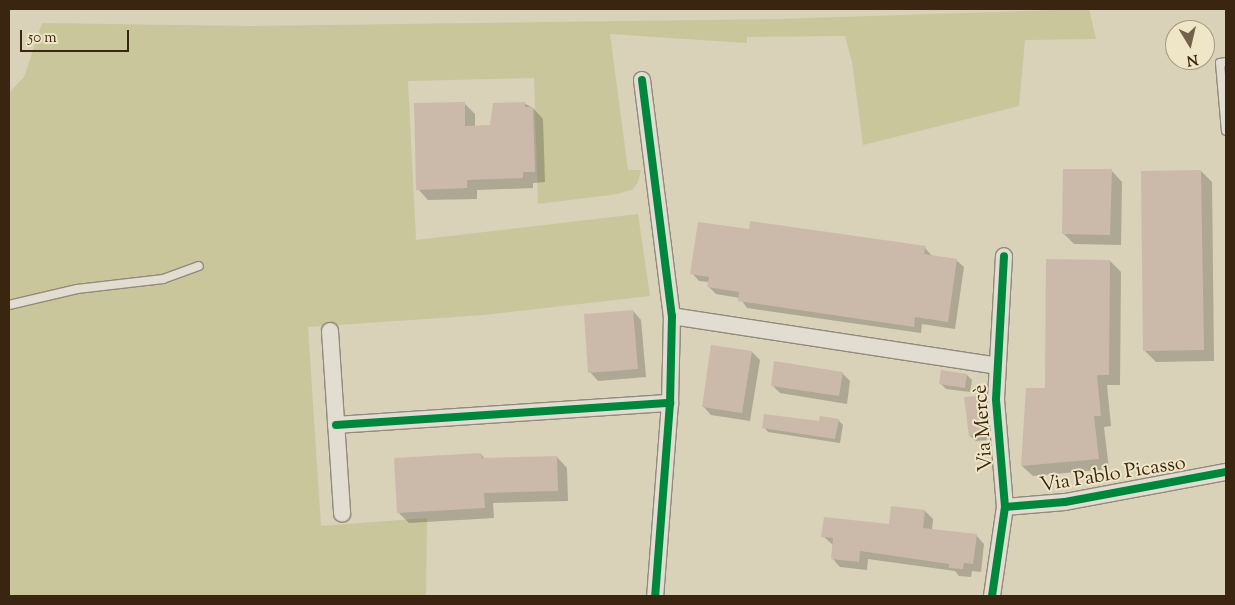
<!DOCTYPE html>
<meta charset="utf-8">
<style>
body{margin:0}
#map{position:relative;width:1235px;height:605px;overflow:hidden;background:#d9d1b8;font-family:"Sorts Mill Goudy",serif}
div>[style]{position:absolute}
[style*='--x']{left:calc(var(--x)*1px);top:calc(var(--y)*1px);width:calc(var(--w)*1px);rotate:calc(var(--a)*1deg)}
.green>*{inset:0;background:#c9c69b}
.shadow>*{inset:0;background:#0003}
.building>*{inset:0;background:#cbbaaa}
.roads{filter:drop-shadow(1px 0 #918a7a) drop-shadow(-1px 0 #918a7a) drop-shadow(0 1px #918a7a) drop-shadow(0 -1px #918a7a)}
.lane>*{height:8px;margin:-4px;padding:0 4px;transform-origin:4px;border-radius:4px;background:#e1ddd1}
.street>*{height:16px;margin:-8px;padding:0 8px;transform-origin:8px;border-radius:8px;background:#e1ddd1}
.cycleway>*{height:8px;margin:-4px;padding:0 4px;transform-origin:4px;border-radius:4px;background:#00873e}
span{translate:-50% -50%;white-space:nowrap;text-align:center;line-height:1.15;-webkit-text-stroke:4px #efe6c8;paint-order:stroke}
.street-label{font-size:20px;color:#3a2511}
.frame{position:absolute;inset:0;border:10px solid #3a2511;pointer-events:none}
.north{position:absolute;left:1165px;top:20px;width:50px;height:50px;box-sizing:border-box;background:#efe6c8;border:1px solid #a7997f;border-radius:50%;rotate:171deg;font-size:14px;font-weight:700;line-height:20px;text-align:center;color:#3a2511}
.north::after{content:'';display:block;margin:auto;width:18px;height:22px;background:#72614b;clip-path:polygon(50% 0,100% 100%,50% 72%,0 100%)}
.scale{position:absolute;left:20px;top:30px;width:109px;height:22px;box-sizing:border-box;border:2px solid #3a2511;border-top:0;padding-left:6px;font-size:15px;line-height:18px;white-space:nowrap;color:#3a2511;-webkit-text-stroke:4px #efe6c8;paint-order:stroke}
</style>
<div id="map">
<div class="green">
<i style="clip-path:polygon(1089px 9px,1096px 39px,1025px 40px,1019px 106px,863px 145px,852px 62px,845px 36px,747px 37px,747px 43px,610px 34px,628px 170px,641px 170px,638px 182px,633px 189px,618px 194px,538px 204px,534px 78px,408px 81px,416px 240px,638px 214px,650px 296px,484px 315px,308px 327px,321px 526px,427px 518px,426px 596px,9px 596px,9px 93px,24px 77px,42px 23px,248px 26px,778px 19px)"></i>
</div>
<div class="shadow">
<i style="clip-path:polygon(464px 103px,475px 114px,475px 127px,491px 126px,524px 103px,533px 108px,543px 119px,545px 182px,533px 183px,533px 188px,477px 190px,477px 199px,428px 200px,418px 189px)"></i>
<i style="clip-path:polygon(1111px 170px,1122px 182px,1121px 245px,1074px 244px,1063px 233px)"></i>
<i style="clip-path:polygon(1201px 171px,1212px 182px,1214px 361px,1156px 362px,1145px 351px)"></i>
<i style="clip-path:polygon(750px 230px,925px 248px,932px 256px,956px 260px,964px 267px,955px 329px,922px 324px,921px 333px,747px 308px,740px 298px,716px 294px,709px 287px,709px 282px,699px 281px,692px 273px)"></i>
<i style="clip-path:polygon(1110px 261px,1121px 272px,1120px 385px,1107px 385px,1111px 426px,1104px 427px,1109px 469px,1033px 476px,1022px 466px,1046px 389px)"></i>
<i style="clip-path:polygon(633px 311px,641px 320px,646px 377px,598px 381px,590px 372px)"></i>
<i style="clip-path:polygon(752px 352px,760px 360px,750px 421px,711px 415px,703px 406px)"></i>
<i style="clip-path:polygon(842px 373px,850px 381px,847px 404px,780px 393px,772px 385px)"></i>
<i style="clip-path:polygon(967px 375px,972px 380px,970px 392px,946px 389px,940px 383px)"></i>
<i style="clip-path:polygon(977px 397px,983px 402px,987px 440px,976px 441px,970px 436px)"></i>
<i style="clip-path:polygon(838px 420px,843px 425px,840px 443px,768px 432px,764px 427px)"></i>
<i style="clip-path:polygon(481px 454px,485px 459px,557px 457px,567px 468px,568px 501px,493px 503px,494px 518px,409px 523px,399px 513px)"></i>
<i style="clip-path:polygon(925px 511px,933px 519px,932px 530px,976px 535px,984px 544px,981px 572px,972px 571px,971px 577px,959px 576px,955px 571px,868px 559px,867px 570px,840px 567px,832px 558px,833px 545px,823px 536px,890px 526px)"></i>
</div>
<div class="building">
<i style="clip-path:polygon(465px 102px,465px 126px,490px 125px,493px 103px,525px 102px,525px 107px,533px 107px,535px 172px,523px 172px,523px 178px,467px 180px,467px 188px,416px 190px,414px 103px)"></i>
<i style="clip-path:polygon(1063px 169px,1112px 169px,1110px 235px,1062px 234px)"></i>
<i style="clip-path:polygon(1201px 170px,1204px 350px,1143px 351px,1141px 171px)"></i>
<i style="clip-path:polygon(750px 221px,926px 246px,924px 254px,957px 259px,948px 322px,915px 317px,914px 327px,738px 301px,739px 292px,707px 287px,709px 277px,690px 274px,698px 222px,749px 229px)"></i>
<i style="clip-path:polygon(1046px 259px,1110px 260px,1109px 375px,1097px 375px,1101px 416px,1094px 416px,1099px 459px,1021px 466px,1026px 388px,1045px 388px)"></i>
<i style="clip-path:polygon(633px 310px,638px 369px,588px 373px,584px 314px)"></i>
<i style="clip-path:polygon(711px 345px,752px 351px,742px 413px,702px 407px)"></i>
<i style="clip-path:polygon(774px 361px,843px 372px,839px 396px,771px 386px)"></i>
<i style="clip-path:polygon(941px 370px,967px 374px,965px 388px,939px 384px)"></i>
<i style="clip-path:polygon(978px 396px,982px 435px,969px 436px,964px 397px)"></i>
<i style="clip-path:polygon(764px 414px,819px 421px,820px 416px,839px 419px,835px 439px,762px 428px)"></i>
<i style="clip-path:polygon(481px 453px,482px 458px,557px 456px,558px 491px,484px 493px,485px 508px,397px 513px,394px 458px)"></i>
<i style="clip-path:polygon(891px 506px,925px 510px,923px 528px,977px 534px,973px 564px,964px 563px,963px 569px,949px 568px,949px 564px,860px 551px,859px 562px,831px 559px,833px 538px,821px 537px,824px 517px,889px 524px)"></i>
</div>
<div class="roads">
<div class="lane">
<i style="--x:1226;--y:62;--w:6;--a:171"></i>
<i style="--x:1220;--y:63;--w:68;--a:85"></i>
<i style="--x:9;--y:305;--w:70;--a:-13.2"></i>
<i style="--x:77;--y:289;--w:87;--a:-6.6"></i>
<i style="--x:163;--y:279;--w:38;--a:-20"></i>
</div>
<div class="street">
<i style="--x:642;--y:80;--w:238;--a:82.8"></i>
<i style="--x:672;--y:316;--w:87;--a:91.3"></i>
<i style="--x:670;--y:403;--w:194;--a:94.4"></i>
<i style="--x:672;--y:316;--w:329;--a:8.7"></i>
<i style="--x:330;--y:331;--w:183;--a:86.2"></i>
<i style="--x:336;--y:425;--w:335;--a:-3.8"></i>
<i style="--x:1005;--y:507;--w:60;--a:-4.8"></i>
<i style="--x:1065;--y:502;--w:164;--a:-10.6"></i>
<i style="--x:992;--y:596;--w:90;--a:-81.7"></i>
<i style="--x:1005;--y:507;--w:108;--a:-94.8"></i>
<i style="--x:996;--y:399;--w:143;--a:-86.8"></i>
</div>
</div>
<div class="cycleway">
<i style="--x:642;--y:80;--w:238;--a:82.8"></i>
<i style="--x:672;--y:316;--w:87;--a:91.3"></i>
<i style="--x:670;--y:403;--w:194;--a:94.4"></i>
<i style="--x:336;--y:425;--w:335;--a:-3.8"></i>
<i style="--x:1005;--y:507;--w:60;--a:-4.8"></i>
<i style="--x:1065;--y:502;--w:164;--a:-10.6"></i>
<i style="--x:992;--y:596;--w:90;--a:-81.7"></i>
<i style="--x:1005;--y:507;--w:108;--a:-94.8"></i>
<i style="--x:996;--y:399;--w:143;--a:-86.8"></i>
</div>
<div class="street-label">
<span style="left:984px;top:428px;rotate:-94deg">Via Mercè</span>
<span style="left:1113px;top:475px;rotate:-9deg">Via Pablo Picasso</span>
</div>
<div class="frame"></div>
<div class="north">N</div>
<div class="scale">50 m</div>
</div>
